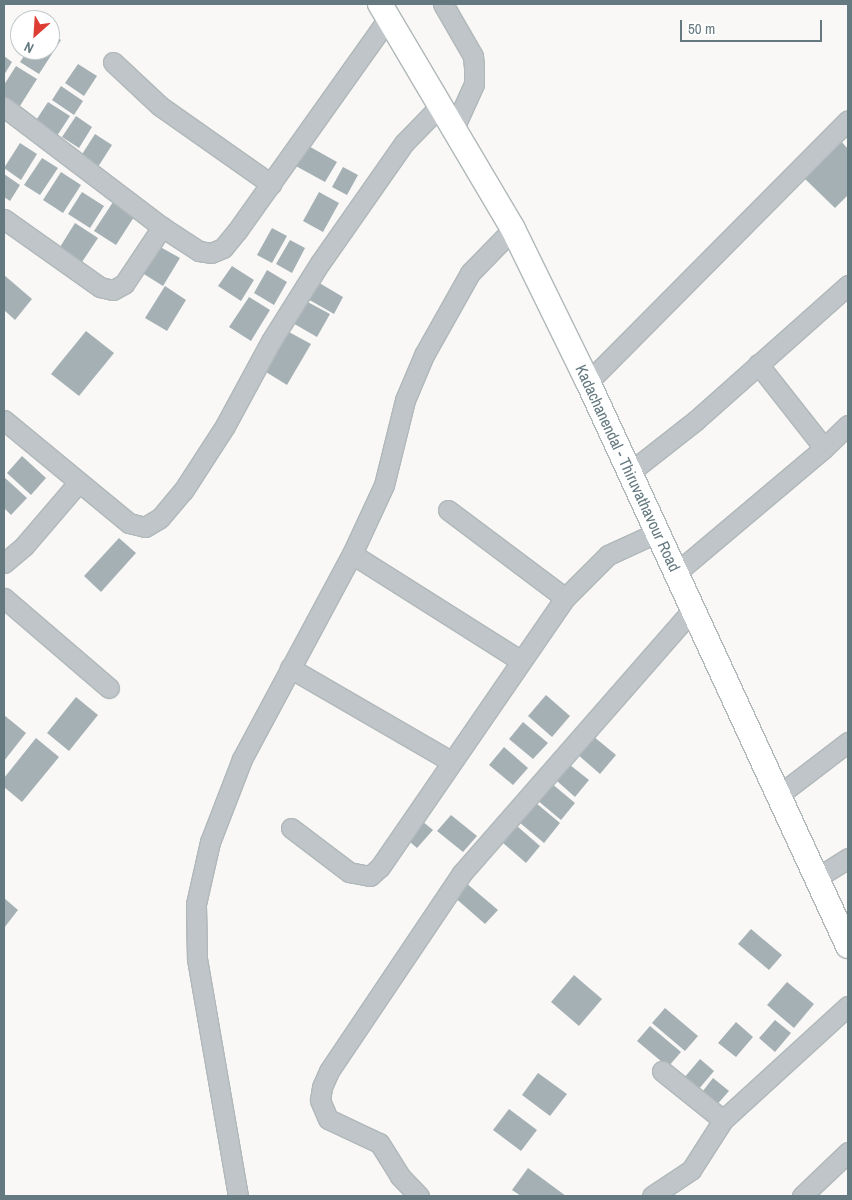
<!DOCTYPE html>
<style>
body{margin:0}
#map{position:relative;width:852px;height:1200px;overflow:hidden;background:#f9f8f6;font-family:"Archivo Narrow",sans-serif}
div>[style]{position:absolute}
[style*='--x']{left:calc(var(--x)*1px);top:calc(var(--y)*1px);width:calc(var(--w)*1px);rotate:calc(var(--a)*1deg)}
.building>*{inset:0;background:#a4b0b3}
.roads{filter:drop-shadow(1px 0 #b1b8ba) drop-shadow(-1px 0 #b1b8ba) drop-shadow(0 1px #b1b8ba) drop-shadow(0 -1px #b1b8ba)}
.minor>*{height:19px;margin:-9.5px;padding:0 9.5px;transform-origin:9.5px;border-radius:9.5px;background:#bfc5c8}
.major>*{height:24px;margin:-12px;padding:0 12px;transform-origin:12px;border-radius:12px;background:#fff}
span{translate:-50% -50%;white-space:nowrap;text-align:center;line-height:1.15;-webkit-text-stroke:5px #fff;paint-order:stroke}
.street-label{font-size:16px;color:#657980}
.frame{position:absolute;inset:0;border:5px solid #657980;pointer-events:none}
.north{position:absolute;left:10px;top:10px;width:50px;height:50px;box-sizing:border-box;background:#fff;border:1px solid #c1c9cc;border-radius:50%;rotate:206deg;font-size:14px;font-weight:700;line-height:20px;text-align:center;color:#657980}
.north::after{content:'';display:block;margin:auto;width:18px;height:22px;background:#dd3d32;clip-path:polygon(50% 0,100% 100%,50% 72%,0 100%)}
.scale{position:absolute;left:680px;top:20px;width:142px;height:22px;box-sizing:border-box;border:2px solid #657980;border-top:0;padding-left:6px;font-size:15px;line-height:18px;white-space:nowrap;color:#657980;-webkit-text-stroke:4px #fff;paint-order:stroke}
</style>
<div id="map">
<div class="building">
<i style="clip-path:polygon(50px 33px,61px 40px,39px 74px,20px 62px,28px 50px,50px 50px)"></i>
<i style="clip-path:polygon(4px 56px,12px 62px,4px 75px)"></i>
<i style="clip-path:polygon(78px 64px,97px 76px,84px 96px,65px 83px)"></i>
<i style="clip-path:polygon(16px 66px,37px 79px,18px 109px,4px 100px,4px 85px)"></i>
<i style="clip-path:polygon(61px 86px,83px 101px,74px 115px,52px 100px)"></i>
<i style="clip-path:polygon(48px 102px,70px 116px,53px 142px,31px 128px)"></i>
<i style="clip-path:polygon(76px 116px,92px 127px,79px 148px,62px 137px)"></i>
<i style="clip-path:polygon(95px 134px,112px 145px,96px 170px,79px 159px)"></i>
<i style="clip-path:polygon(840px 140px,848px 149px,848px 195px,835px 208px,803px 177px)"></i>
<i style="clip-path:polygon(20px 143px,37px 154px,21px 180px,4px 168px)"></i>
<i style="clip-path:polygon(305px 144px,337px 162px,325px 182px,294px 165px)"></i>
<i style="clip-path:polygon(42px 158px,58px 168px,40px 195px,24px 185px)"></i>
<i style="clip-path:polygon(343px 167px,358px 175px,347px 195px,332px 187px)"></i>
<i style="clip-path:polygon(61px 172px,81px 185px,63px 213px,43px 200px)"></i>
<i style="clip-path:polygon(4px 174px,20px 185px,10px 201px,4px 197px)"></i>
<i style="clip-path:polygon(82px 192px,104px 206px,90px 228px,68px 214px)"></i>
<i style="clip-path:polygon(319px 192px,339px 203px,323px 232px,303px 221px)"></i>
<i style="clip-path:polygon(113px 202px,134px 217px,116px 245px,94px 231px)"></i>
<i style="clip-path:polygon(75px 223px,98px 238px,82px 262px,60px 247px)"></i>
<i style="clip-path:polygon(272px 228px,287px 236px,272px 263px,257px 255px)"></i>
<i style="clip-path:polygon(290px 240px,305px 248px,292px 273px,276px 264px)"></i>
<i style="clip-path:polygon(155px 244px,180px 258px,163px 286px,139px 271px)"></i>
<i style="clip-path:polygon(232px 266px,254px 280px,241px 301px,218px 286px)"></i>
<i style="clip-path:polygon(267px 270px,287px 282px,274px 305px,254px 293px)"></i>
<i style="clip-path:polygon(4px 275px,32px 299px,15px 320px,4px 310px)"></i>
<i style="clip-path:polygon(316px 281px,343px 297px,334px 314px,306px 298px)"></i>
<i style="clip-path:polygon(165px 286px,186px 300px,167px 331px,145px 318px)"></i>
<i style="clip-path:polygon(249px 297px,270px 310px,251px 341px,229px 327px)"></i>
<i style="clip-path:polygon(304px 300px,330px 314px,317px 337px,291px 322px)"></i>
<i style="clip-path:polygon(86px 331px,114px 353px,79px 396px,51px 374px)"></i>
<i style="clip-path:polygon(289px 332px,311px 344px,287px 385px,266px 372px)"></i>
<i style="clip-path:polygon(22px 456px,46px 478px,31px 495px,7px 473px)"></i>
<i style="clip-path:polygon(4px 477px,27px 498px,11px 515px,4px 508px)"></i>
<i style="clip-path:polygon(119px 538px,136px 553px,101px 592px,84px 576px)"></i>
<i style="clip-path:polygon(546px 695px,570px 716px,552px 737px,528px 716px)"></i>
<i style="clip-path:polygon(76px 697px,98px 715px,69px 751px,47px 733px)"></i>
<i style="clip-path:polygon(4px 715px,26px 733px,4px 761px)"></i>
<i style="clip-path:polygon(523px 722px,548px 743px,533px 759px,509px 739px)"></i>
<i style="clip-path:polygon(593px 736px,616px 755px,600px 774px,577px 754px)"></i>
<i style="clip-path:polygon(36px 738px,59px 757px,22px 802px,4px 787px,4px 778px)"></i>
<i style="clip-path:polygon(504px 747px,528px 768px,513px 785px,489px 765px)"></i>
<i style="clip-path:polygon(570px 765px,589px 780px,575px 797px,557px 781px)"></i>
<i style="clip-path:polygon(551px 783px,575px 803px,561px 820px,537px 800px)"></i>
<i style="clip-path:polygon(536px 803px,560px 823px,544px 843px,519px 822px)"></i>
<i style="clip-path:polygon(451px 815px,477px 836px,463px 852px,437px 831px)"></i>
<i style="clip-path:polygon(417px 817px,433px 830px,417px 848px,402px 835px)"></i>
<i style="clip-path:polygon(517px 826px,540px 846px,526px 863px,503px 843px)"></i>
<i style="clip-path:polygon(465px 882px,498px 910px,485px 924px,453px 896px)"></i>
<i style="clip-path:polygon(4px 898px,18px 910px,4px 928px)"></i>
<i style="clip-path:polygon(751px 929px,782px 955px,769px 970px,738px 944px)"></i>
<i style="clip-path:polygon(574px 975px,602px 999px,579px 1026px,551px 1002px)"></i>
<i style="clip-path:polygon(787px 982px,814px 1004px,794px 1028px,767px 1005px)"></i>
<i style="clip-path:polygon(665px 1008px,698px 1036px,685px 1051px,652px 1023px)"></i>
<i style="clip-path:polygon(775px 1020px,791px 1033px,775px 1052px,759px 1038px)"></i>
<i style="clip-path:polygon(736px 1022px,753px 1037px,736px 1057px,718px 1043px)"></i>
<i style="clip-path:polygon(650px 1026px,681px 1052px,668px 1067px,637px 1041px)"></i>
<i style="clip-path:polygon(700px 1059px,714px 1071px,698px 1090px,684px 1078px)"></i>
<i style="clip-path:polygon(538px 1073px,567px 1094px,550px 1116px,522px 1095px)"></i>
<i style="clip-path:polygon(713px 1078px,729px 1091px,714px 1108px,699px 1096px)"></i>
<i style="clip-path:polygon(509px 1109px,537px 1130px,521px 1151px,493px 1130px)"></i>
<i style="clip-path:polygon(528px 1168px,566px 1196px,521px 1196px,512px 1190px)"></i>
</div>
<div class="roads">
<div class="minor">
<i style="--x:443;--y:4;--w:60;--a:60"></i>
<i style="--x:473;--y:56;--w:12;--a:85"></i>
<i style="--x:474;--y:68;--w:16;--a:90"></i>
<i style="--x:474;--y:84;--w:46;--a:114.3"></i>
<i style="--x:113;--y:62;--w:64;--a:43.1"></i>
<i style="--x:160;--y:106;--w:136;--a:35.1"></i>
<i style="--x:4;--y:107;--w:198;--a:37.2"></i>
<i style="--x:162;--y:227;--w:44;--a:33"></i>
<i style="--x:199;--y:251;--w:12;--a:9"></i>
<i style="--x:211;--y:253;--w:13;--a:-23"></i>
<i style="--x:223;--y:248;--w:22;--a:-51"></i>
<i style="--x:237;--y:231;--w:262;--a:-54.6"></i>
<i style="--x:4;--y:219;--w:118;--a:35.3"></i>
<i style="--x:100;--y:287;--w:13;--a:13"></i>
<i style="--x:113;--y:290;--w:13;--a:-29"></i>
<i style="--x:124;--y:284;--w:69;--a:-56.3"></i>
<i style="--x:758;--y:364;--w:107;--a:51.8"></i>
<i style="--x:824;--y:448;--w:33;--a:-44"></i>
<i style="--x:588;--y:382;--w:369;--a:-45.2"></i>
<i style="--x:4;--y:420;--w:162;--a:39.5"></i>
<i style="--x:129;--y:523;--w:16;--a:14"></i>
<i style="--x:145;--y:527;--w:17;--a:-31"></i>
<i style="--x:160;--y:518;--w:35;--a:-50"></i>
<i style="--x:183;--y:491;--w:77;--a:-57.1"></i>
<i style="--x:225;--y:426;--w:97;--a:-61.6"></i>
<i style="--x:271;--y:341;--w:92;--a:-57.9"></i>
<i style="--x:320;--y:263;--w:146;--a:-55"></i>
<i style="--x:404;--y:143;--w:53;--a:-45.8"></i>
<i style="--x:630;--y:472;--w:83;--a:-38.1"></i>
<i style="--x:695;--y:421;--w:205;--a:-41.6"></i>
<i style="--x:448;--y:510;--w:146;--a:36.9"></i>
<i style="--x:352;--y:554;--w:200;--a:32.3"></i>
<i style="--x:4;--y:563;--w:26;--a:-40"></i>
<i style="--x:24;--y:546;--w:83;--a:-49.4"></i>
<i style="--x:677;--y:572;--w:192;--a:-40.1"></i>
<i style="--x:4;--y:598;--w:138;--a:40.6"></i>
<i style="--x:290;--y:668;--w:187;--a:30.1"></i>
<i style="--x:780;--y:794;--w:86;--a:-37.4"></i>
<i style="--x:291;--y:828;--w:73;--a:37.2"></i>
<i style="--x:349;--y:872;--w:21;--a:11"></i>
<i style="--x:370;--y:876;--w:13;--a:-42"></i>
<i style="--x:380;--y:867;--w:326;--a:-55.5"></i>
<i style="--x:565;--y:598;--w:61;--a:-45"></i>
<i style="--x:608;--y:555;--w:53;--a:-24.6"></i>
<i style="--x:818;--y:877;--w:36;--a:-32"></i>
<i style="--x:662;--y:1071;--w:78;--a:38.8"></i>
<i style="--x:238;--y:1196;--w:242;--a:-99.8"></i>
<i style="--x:197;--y:958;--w:54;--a:-91.1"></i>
<i style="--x:196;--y:904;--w:64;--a:-77.3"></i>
<i style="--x:210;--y:842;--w:89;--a:-68.9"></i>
<i style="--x:242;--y:759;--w:233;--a:-61.8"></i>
<i style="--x:352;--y:554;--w:76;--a:-65.1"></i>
<i style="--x:384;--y:485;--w:88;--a:-76.1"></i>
<i style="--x:405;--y:400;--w:49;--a:-67.1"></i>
<i style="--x:424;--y:355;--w:94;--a:-60.7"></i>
<i style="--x:470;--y:273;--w:62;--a:-45.7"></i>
<i style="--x:419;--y:1196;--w:28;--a:-134"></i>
<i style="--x:400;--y:1176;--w:39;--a:-122"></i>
<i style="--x:379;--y:1143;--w:56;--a:-154.8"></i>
<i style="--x:328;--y:1119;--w:21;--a:-113"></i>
<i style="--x:320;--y:1100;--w:13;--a:-81"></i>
<i style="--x:322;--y:1087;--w:17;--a:-66"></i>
<i style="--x:329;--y:1071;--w:239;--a:-56.1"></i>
<i style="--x:462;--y:873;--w:351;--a:-48.8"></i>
<i style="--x:652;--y:1196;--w:47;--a:-33.7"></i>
<i style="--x:691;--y:1170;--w:59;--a:-57.4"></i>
<i style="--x:723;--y:1120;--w:169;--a:-42.4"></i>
<i style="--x:802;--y:1196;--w:64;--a:-43.7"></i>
</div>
<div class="major">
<i style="--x:380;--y:4;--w:261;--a:59.4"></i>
<i style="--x:513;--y:229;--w:170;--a:63.9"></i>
<i style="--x:588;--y:382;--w:621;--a:65.25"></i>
</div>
</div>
<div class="street-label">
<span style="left:628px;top:468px;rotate:65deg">Kadachanendal - Thiruvathavour Road</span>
</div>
<div class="frame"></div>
<div class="north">N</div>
<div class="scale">50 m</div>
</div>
